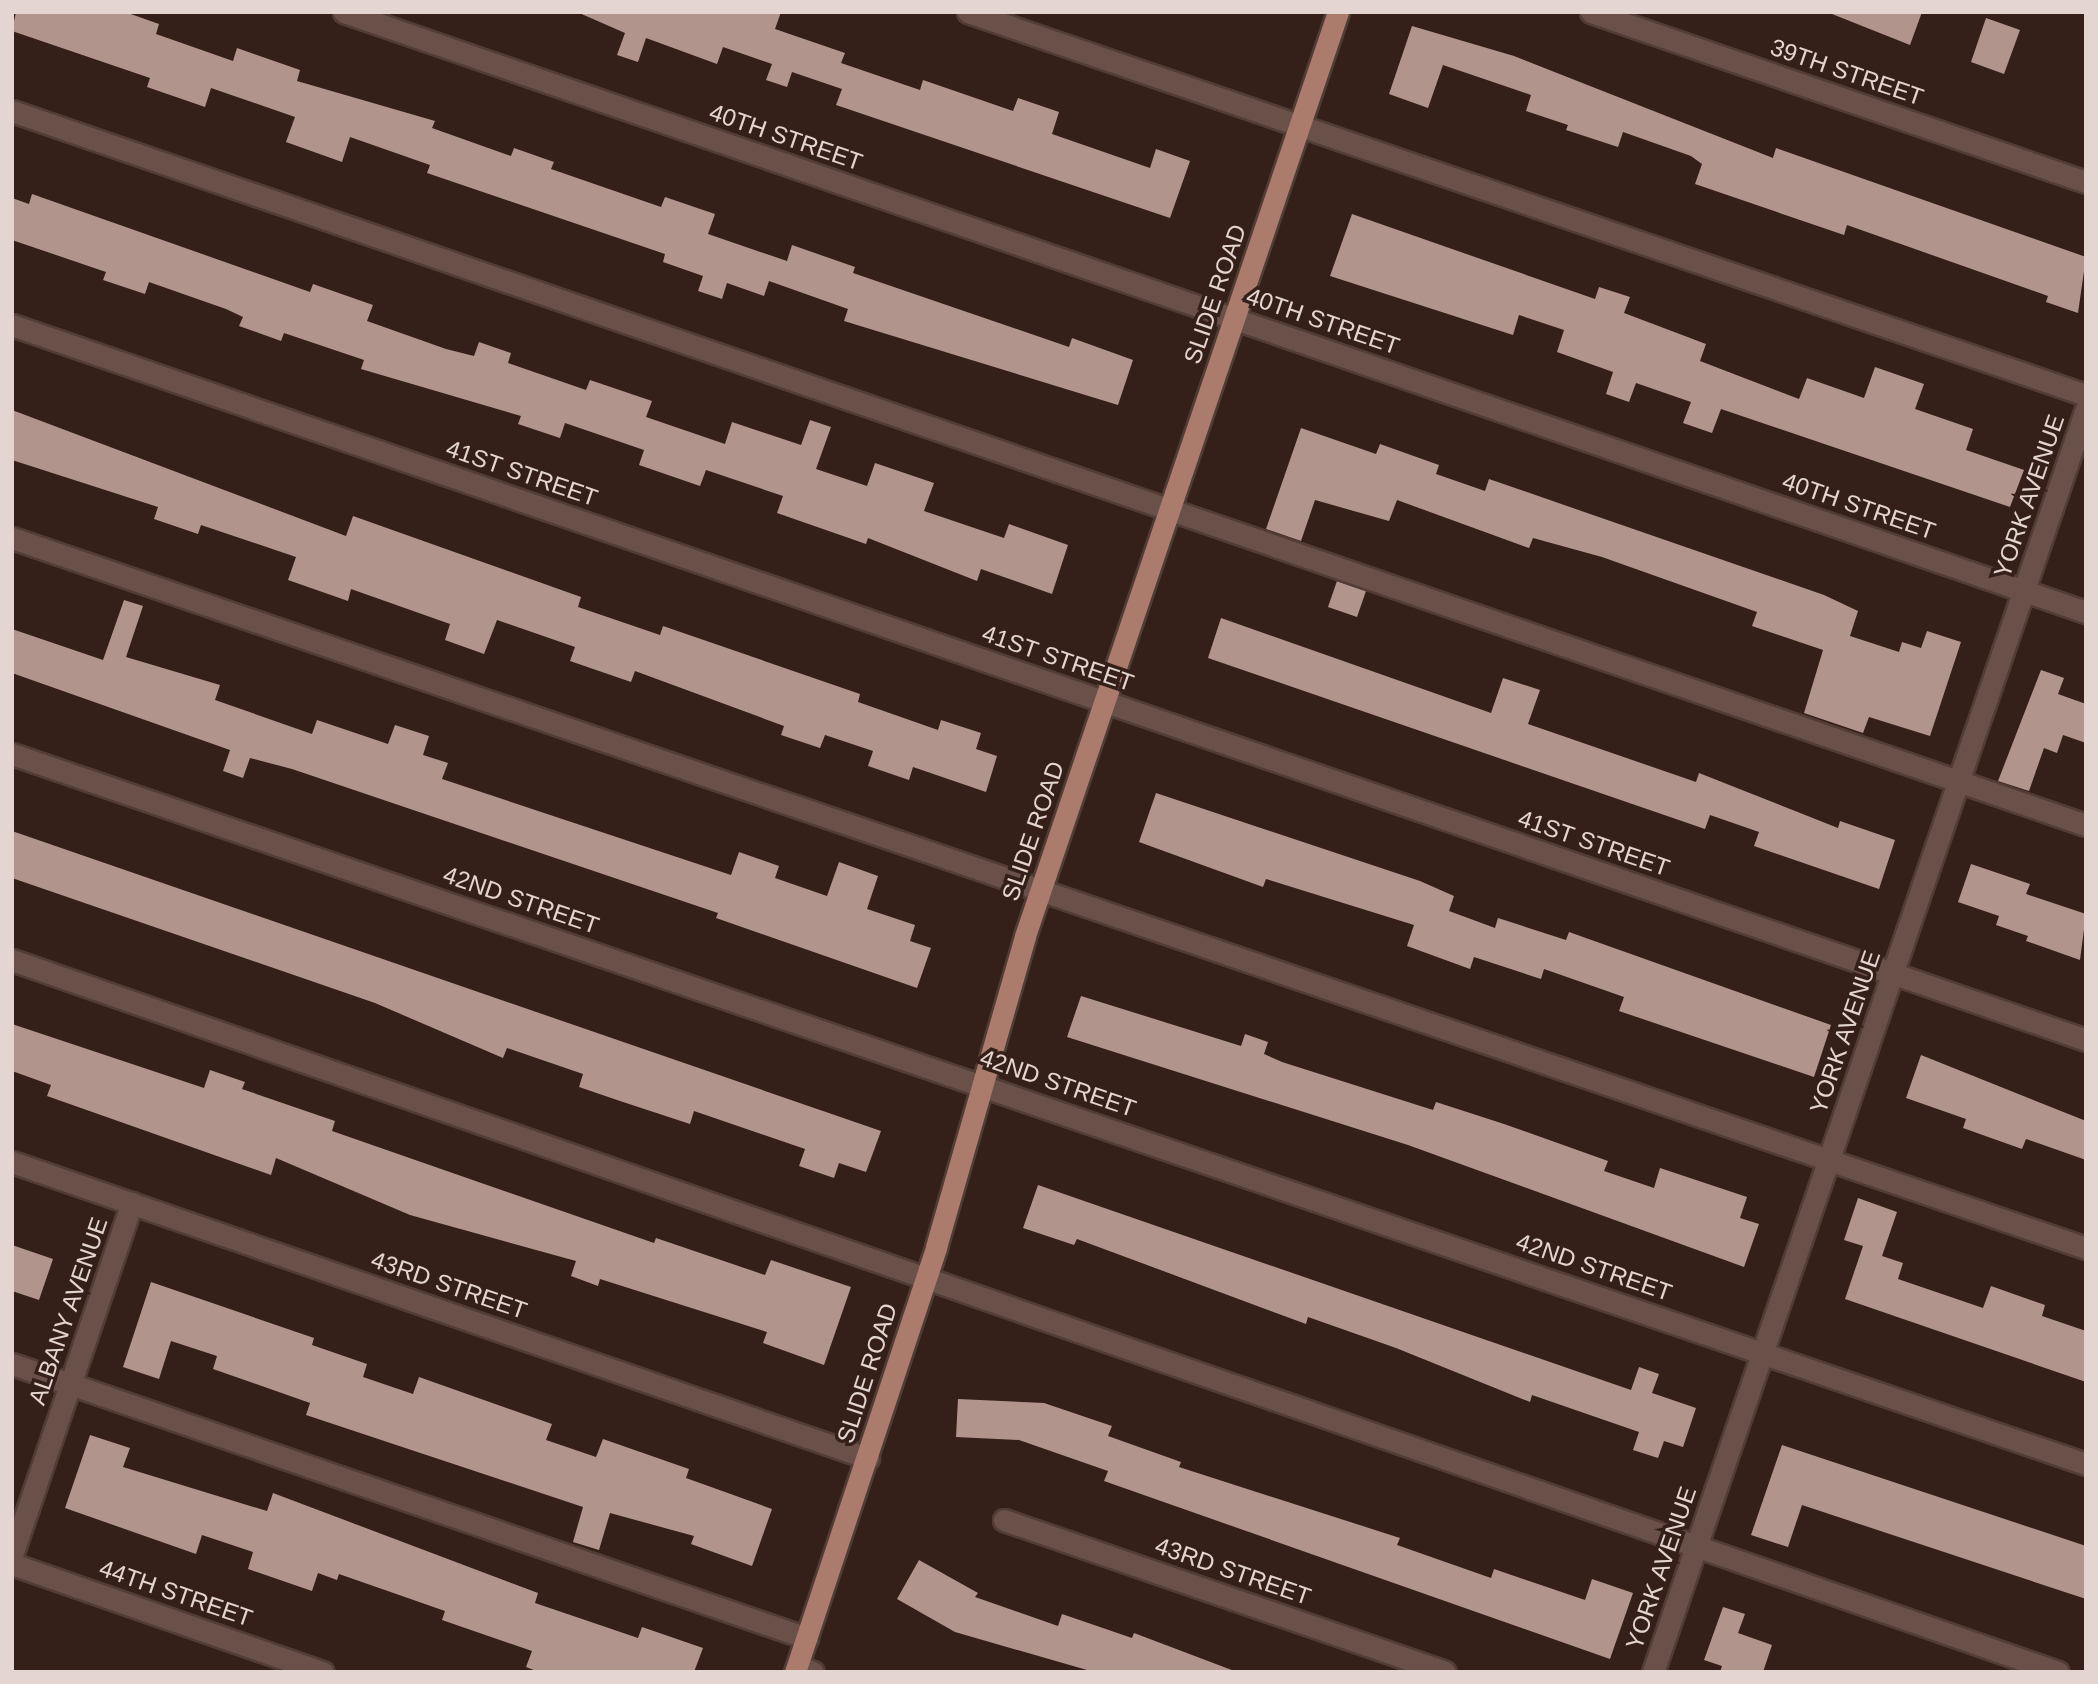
<!DOCTYPE html>
<style>
body{margin:0}
#map{position:relative;width:2098px;height:1684px;overflow:hidden;background:#352019;font-family:Arial,sans-serif}
div>[style]{position:absolute}
[style*='--x']{left:calc(var(--x)*1px);top:calc(var(--y)*1px);width:calc(var(--w)*1px);rotate:calc(var(--a)*1deg)}
.building>*{inset:0;background:#b1958d}
.roads{filter:drop-shadow(2px 0 #513d36) drop-shadow(-2px 0 #513d36) drop-shadow(0 2px #513d36) drop-shadow(0 -2px #513d36)}
.minor>*{height:21px;margin:-10.5px;padding:0 10.5px;transform-origin:10.5px;border-radius:10.5px;background:#69514a}
.major>*{height:21px;margin:-10.5px;padding:0 10.5px;transform-origin:10.5px;border-radius:10.5px;background:#ab7b6c}
span{translate:-50% -50%;white-space:nowrap;text-align:center;line-height:1.15;-webkit-text-stroke:7px #352019;paint-order:stroke}
.street-label{font-size:24px;color:#e4d5d0}
.frame{position:absolute;inset:0;border:14px solid #e4d5d0;pointer-events:none}
</style>
<div id="map">
<div class="building">
<i style="clip-path:polygon(16px 12px,125px 12px,159px 24px,156px 34px,233px 61px,237px 48px,300px 70px,297px 81px,435px 121px,432px 128px,511px 156px,514px 148px,554px 162px,551px 169px,661px 207px,665px 197px,715px 214px,708px 234px,787px 261px,792px 245px,855px 267px,853px 273px,1069px 347px,1072px 338px,1133px 360px,1118px 405px,844px 321px,848px 309px,769px 281px,764px 296px,727px 283px,722px 299px,698px 291px,703px 276px,663px 262px,665px 254px,427px 173px,430px 165px,350px 137px,342px 162px,286px 142px,295px 117px,211px 88px,205px 107px,147px 87px,150px 78px,12px 31px)"></i>
<i style="clip-path:polygon(577px 12px,781px 12px,775px 29px,845px 53px,841px 63px,920px 90px,923px 80px,1013px 111px,1018px 98px,1059px 112px,1052px 134px,1150px 168px,1156px 149px,1190px 161px,1170px 218px,836px 105px,842px 89px,792px 72px,787px 87px,766px 80px,772px 64px,723px 47px,717px 64px,646px 38px,638px 62px,617px 55px,625px 33px)"></i>
<i style="clip-path:polygon(1827px 12px,1922px 12px,1910px 45px)"></i>
<i style="clip-path:polygon(1986px 18px,2020px 30px,2004px 74px,1971px 62px)"></i>
<i style="clip-path:polygon(1412px 26px,1514px 56px,1773px 158px,1776px 148px,2086px 257px,2078px 313px,2046px 302px,2048px 296px,1847px 225px,1844px 235px,1695px 184px,1702px 164px,1691px 156px,1623px 132px,1618px 147px,1566px 130px,1568px 125px,1526px 111px,1531px 95px,1443px 65px,1428px 108px,1389px 94px)"></i>
<i style="clip-path:polygon(32px 194px,310px 292px,313px 284px,373px 305px,367px 321px,446px 349px,474px 356px,479px 342px,511px 353px,508px 363px,586px 390px,590px 380px,652px 401px,646px 417px,725px 444px,732px 422px,801px 445px,810px 420px,831px 427px,816px 469px,867px 486px,875px 463px,934px 483px,924px 511px,1004px 538px,1009px 524px,1068px 545px,1052px 594px,981px 569px,977px 581px,868px 538px,866px 544px,777px 513px,783px 496px,706px 470px,700px 486px,639px 465px,644px 450px,565px 423px,560px 438px,518px 424px,521px 416px,361px 369px,364px 360px,284px 333px,281px 341px,239px 326px,243px 317px,226px 309px,149px 282px,145px 294px,103px 280px,106px 272px,12px 240px,12px 198px,29px 204px)"></i>
<i style="clip-path:polygon(1352px 214px,1595px 299px,1599px 287px,1630px 297px,1624px 313px,1706px 344px,1700px 361px,1799px 399px,1807px 378px,1864px 398px,1875px 367px,1924px 384px,1915px 409px,1973px 429px,1966px 450px,2024px 470px,2010px 507px,1721px 409px,1712px 433px,1683px 423px,1691px 402px,1636px 383px,1629px 402px,1606px 394px,1613px 372px,1557px 352px,1564px 330px,1519px 315px,1513px 335px,1330px 276px)"></i>
<i style="clip-path:polygon(12px 410px,346px 536px,353px 516px,581px 597px,578px 607px,660px 635px,663px 626px,860px 694px,858px 702px,938px 730px,941px 720px,981px 733px,976px 749px,997px 756px,986px 792px,913px 767px,909px 780px,868px 766px,873px 751px,825px 735px,820px 748px,781px 735px,784px 726px,635px 671px,631px 682px,570px 661px,575px 647px,497px 620px,484px 654px,445px 640px,450px 624px,351px 589px,348px 601px,288px 580px,296px 557px,201px 525px,198px 534px,154px 519px,158px 507px,12px 460px)"></i>
<i style="clip-path:polygon(1301px 428px,1376px 454px,1380px 444px,1439px 465px,1436px 474px,1485px 491px,1489px 479px,1824px 595px,1858px 611px,1850px 636px,1899px 652px,1902px 642px,1921px 648px,1927px 631px,1961px 642px,1930px 736px,1869px 717px,1863px 733px,1804px 713px,1823px 650px,1752px 626px,1757px 612px,1602px 557px,1533px 538px,1529px 548px,1397px 500px,1389px 521px,1315px 500px,1301px 541px,1266px 529px)"></i>
<i style="clip-path:polygon(1337px 581px,1366px 591px,1357px 617px,1328px 607px)"></i>
<i style="clip-path:polygon(124px 600px,143px 606px,126px 657px,220px 685px,215px 700px,312px 734px,317px 720px,388px 744px,395px 725px,429px 736px,423px 755px,448px 763px,442px 779px,731px 875px,739px 852px,779px 866px,775px 878px,827px 896px,839px 862px,878px 876px,867px 909px,915px 925px,910px 941px,931px 948px,917px 988px,716px 918px,718px 913px,292px 769px,250px 758px,243px 778px,223px 771px,230px 750px,12px 673px,12px 629px,103px 660px)"></i>
<i style="clip-path:polygon(1221px 618px,1491px 713px,1503px 678px,1540px 690px,1528px 724px,1696px 782px,1699px 773px,1838px 828px,1840px 821px,1895px 840px,1879px 889px,1754px 846px,1759px 832px,1710px 815px,1705px 829px,1208px 658px)"></i>
<i style="clip-path:polygon(2041px 670px,2064px 678px,2058px 694px,2086px 704px,2086px 743px,2063px 735px,2057px 753px,2044px 748px,2029px 791px,1998px 781px)"></i>
<i style="clip-path:polygon(1156px 793px,1420px 881px,1454px 896px,1449px 911px,1495px 928px,1498px 918px,1566px 940px,1569px 932px,1831px 1025px,1814px 1077px,1619px 1011px,1624px 997px,1544px 969px,1541px 979px,1474px 957px,1470px 969px,1407px 946px,1414px 925px,1266px 879px,1263px 887px,1139px 842px)"></i>
<i style="clip-path:polygon(12px 831px,881px 1131px,866px 1172px,839px 1163px,834px 1178px,799px 1166px,805px 1149px,694px 1111px,690px 1124px,620px 1101px,579px 1087px,583px 1074px,507px 1048px,503px 1058px,375px 1003px,12px 878px)"></i>
<i style="clip-path:polygon(1971px 864px,2030px 884px,2026px 894px,2086px 914px,2080px 960px,2026px 941px,2028px 936px,1996px 925px,1999px 916px,1958px 902px)"></i>
<i style="clip-path:polygon(1081px 996px,1241px 1046px,1245px 1034px,1268px 1042px,1264px 1054px,1282px 1062px,1433px 1110px,1436px 1102px,1504px 1124px,1608px 1161px,1604px 1171px,1654px 1188px,1660px 1168px,1747px 1197px,1740px 1218px,1759px 1224px,1744px 1267px,1408px 1145px,1067px 1037px)"></i>
<i style="clip-path:polygon(12px 1024px,204px 1088px,210px 1070px,245px 1082px,242px 1089px,335px 1121px,332px 1131px,654px 1243px,656px 1238px,765px 1275px,771px 1260px,851px 1287px,824px 1365px,763px 1343px,767px 1332px,600px 1279px,598px 1286px,571px 1276px,576px 1261px,410px 1215px,276px 1158px,271px 1175px,47px 1096px,51px 1085px,12px 1071px)"></i>
<i style="clip-path:polygon(1921px 1055px,2086px 1121px,2086px 1160px,2026px 1139px,2022px 1149px,1963px 1128px,1966px 1119px,1906px 1098px)"></i>
<i style="clip-path:polygon(1038px 1185px,1631px 1390px,1639px 1367px,1659px 1374px,1652px 1393px,1696px 1408px,1683px 1447px,1664px 1441px,1658px 1458px,1633px 1450px,1639px 1432px,1532px 1395px,1530px 1402px,1396px 1348px,1308px 1317px,1306px 1324px,1077px 1239px,1074px 1245px,1023px 1228px)"></i>
<i style="clip-path:polygon(1858px 1198px,1897px 1212px,1882px 1256px,1903px 1263px,1898px 1279px,1983px 1308px,1991px 1286px,2045px 1305px,2042px 1316px,2086px 1331px,2086px 1382px,1845px 1299px,1863px 1246px,1844px 1240px)"></i>
<i style="clip-path:polygon(12px 1245px,53px 1259px,39px 1300px,12px 1291px)"></i>
<i style="clip-path:polygon(151px 1282px,314px 1338px,312px 1345px,367px 1364px,363px 1377px,413px 1394px,419px 1377px,552px 1424px,546px 1440px,596px 1457px,603px 1439px,689px 1469px,686px 1478px,772px 1509px,752px 1566px,691px 1544px,694px 1536px,610px 1513px,599px 1550px,573px 1542px,583px 1507px,306px 1415px,310px 1403px,213px 1369px,217px 1356px,171px 1341px,159px 1379px,123px 1367px)"></i>
<i style="clip-path:polygon(958px 1399px,1044px 1403px,1112px 1426px,1108px 1436px,1181px 1462px,1179px 1467px,1400px 1538px,1397px 1545px,1491px 1578px,1494px 1569px,1585px 1600px,1592px 1579px,1633px 1593px,1610px 1659px,1104px 1481px,1108px 1471px,1019px 1440px,956px 1437px)"></i>
<i style="clip-path:polygon(90px 1435px,130px 1448px,123px 1467px,267px 1511px,273px 1493px,538px 1593px,535px 1603px,638px 1638px,642px 1627px,703px 1648px,694px 1672px,539px 1672px,526px 1667px,532px 1651px,442px 1620px,445px 1611px,339px 1574px,337px 1580px,318px 1573px,312px 1591px,248px 1569px,253px 1552px,202px 1535px,196px 1554px,65px 1508px)"></i>
<i style="clip-path:polygon(1782px 1445px,2086px 1546px,2086px 1599px,1802px 1505px,1788px 1547px,1751px 1535px)"></i>
<i style="clip-path:polygon(919px 1560px,978px 1593px,975px 1597px,1058px 1626px,1062px 1614px,1132px 1638px,1134px 1633px,1237px 1672px,1094px 1672px,955px 1632px,897px 1599px)"></i>
<i style="clip-path:polygon(1723px 1607px,1745px 1614px,1738px 1633px,1772px 1645px,1763px 1672px,1720px 1672px,1722px 1666px,1704px 1660px)"></i>
</div>
<div class="roads">
<div class="minor">
<i style="--x:344;--y:12;--w:1842;--a:19.01"></i>
<i style="--x:968;--y:12;--w:1182;--a:18.91"></i>
<i style="--x:1591;--y:12;--w:523;--a:18.95"></i>
<i style="--x:12;--y:111;--w:2193;--a:19"></i>
<i style="--x:12;--y:325;--w:2194;--a:19.02"></i>
<i style="--x:12;--y:538;--w:2192;--a:18.9"></i>
<i style="--x:12;--y:754;--w:2192;--a:18.9"></i>
<i style="--x:12;--y:960;--w:2166;--a:19.19"></i>
<i style="--x:12;--y:1162;--w:906;--a:19.08"></i>
<i style="--x:12;--y:1364;--w:841;--a:19.02"></i>
<i style="--x:1004;--y:1520;--w:466;--a:19"></i>
<i style="--x:12;--y:1555;--w:372;--a:-71.2"></i>
<i style="--x:12;--y:1564;--w:329;--a:19.2"></i>
<i style="--x:797;--y:1666;--w:17;--a:21"></i>
<i style="--x:1653;--y:1672;--w:1335;--a:-71.08"></i>
</div>
<div class="major">
<i style="--x:795;--y:1672;--w:448;--a:-71.6"></i>
<i style="--x:936;--y:1247;--w:323;--a:-74"></i>
<i style="--x:1025;--y:936;--w:976;--a:-71.29"></i>
</div>
</div>
<div class="street-label">
<span style="left:1847px;top:72px;rotate:19deg">39TH STREET</span>
<span style="left:786px;top:137px;rotate:19deg">40TH STREET</span>
<span style="left:1215px;top:294px;rotate:-71deg">SLIDE ROAD</span>
<span style="left:1323px;top:321px;rotate:19deg">40TH STREET</span>
<span style="left:522px;top:473px;rotate:19deg">41ST STREET</span>
<span style="left:2029px;top:496px;rotate:-71deg">YORK AVENUE</span>
<span style="left:1859px;top:506px;rotate:19deg">40TH STREET</span>
<span style="left:1058px;top:658px;rotate:19deg">41ST STREET</span>
<span style="left:1033px;top:831px;rotate:-71deg">SLIDE ROAD</span>
<span style="left:1594px;top:843px;rotate:19deg">41ST STREET</span>
<span style="left:521px;top:900px;rotate:19deg">42ND STREET</span>
<span style="left:1845px;top:1032px;rotate:-71deg">YORK AVENUE</span>
<span style="left:1058px;top:1083px;rotate:19deg">42ND STREET</span>
<span style="left:1594px;top:1267px;rotate:19deg">42ND STREET</span>
<span style="left:449px;top:1285px;rotate:19deg">43RD STREET</span>
<span style="left:68px;top:1311px;rotate:-71deg">ALBANY AVENUE</span>
<span style="left:867px;top:1373px;rotate:-72deg">SLIDE ROAD</span>
<span style="left:1661px;top:1568px;rotate:-71deg">YORK AVENUE</span>
<span style="left:1233px;top:1571px;rotate:19deg">43RD STREET</span>
<span style="left:176px;top:1593px;rotate:19deg">44TH STREET</span>
</div>
<div class="frame"></div>
</div>
